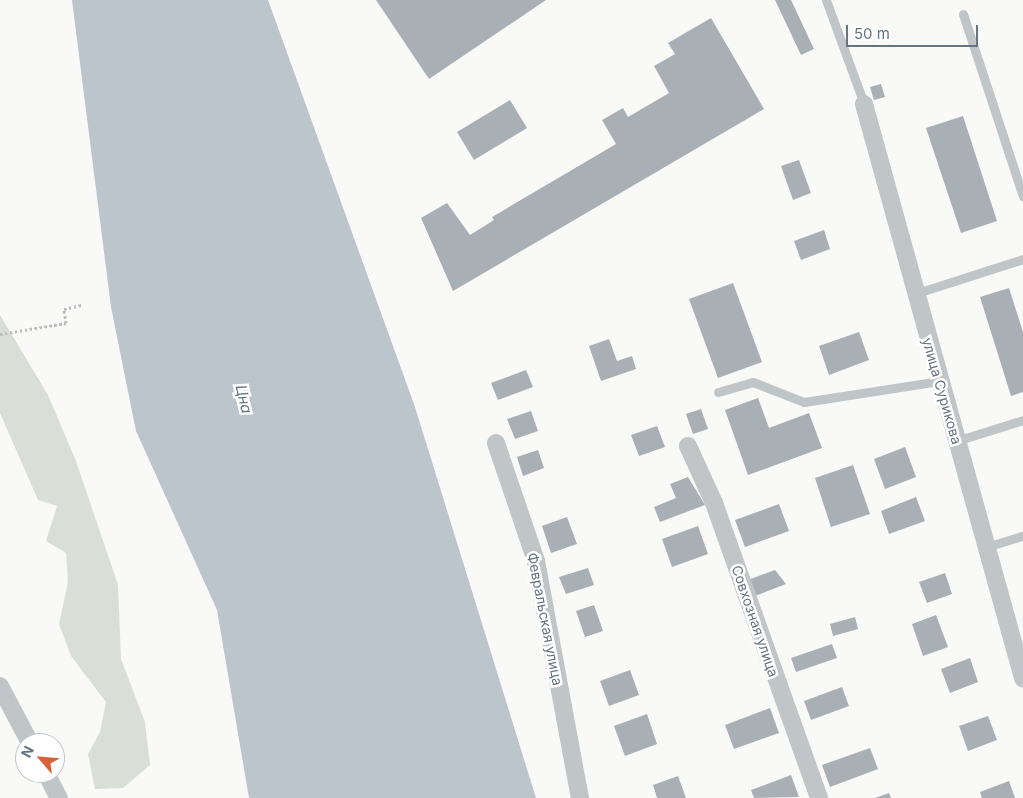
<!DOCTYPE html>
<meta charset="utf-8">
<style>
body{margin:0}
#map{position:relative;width:1023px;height:798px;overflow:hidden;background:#f9f9f7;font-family:Inter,sans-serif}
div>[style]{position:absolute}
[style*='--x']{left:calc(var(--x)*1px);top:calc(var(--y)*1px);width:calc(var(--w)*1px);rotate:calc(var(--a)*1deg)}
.green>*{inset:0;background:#d9ded6}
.water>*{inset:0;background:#bcc5cb}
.building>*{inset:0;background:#a8b0b6}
.path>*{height:3px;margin-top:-1.5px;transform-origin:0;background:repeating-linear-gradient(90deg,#bbbec0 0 2.5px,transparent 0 5px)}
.lane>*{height:9px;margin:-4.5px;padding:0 4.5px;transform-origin:4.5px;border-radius:4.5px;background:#c0c5c8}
.street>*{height:18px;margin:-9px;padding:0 9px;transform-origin:9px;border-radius:9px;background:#c0c5c8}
span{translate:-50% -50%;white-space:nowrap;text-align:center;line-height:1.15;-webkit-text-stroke:5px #fff;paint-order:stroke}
.street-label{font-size:14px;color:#667480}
.water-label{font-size:15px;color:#667981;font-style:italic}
.north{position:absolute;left:15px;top:733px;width:50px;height:50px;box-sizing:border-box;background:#fff;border:1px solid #c2c7cc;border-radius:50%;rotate:297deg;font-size:14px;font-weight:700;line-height:20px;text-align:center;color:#667480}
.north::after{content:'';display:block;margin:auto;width:18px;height:22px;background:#d86238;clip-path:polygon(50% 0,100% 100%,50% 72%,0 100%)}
.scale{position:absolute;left:846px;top:25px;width:132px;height:22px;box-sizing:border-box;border:2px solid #667480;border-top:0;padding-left:6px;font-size:15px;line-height:18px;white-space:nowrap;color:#667480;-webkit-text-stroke:4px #fff;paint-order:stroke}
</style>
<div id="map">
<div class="green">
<i style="clip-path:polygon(0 315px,48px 395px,76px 461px,118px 585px,121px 659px,145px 722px,150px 765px,123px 788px,95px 789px,88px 754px,100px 732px,106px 702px,71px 656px,59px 624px,68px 582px,66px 553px,46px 541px,57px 506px,38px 500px,0 413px)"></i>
</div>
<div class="water">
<i style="clip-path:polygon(72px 0,268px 0,415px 407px,536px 798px,249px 798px,217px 610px,136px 431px,111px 307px)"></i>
</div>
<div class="building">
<i style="clip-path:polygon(376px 0,546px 0,429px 79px)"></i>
<i style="clip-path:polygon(775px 0,791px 0,814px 49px,801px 55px)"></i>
<i style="clip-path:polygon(711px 18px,764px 109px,453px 291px,421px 218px,447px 203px,470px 235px,494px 220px,492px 217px,616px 144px,602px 120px,623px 108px,628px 117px,669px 93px,654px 66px,675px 54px,668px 43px)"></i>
<i style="clip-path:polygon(881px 84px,885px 97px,874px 100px,870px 87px)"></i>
<i style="clip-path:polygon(510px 100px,527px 128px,474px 160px,457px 132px)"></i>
<i style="clip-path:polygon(963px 116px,997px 221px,961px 233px,926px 128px)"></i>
<i style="clip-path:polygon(799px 160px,811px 193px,793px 200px,781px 166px)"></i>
<i style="clip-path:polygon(824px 230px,830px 249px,801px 260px,794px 241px)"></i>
<i style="clip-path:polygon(733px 283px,762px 362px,718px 378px,689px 299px)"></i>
<i style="clip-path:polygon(1009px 288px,1023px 332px,1023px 392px,1011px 396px,980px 297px)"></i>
<i style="clip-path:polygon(859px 332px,869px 360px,829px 375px,819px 346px)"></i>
<i style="clip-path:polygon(609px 339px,617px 361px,632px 356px,636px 369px,601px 381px,589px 346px)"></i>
<i style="clip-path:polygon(526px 370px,533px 387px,498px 400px,491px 383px)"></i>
<i style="clip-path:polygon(758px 398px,769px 428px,809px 413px,822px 448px,748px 475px,725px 410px)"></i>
<i style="clip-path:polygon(701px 409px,708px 429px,693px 434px,686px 414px)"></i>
<i style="clip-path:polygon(531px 411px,538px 431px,515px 439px,507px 419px)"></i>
<i style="clip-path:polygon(657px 426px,665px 447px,639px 456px,631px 435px)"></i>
<i style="clip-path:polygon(905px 447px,916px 477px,885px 489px,874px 459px)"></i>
<i style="clip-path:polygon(538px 450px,544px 468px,523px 476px,517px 457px)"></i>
<i style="clip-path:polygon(853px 465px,870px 514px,831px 527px,815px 478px)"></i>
<i style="clip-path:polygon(688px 477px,705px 505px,660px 522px,654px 507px,676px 498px,670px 484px)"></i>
<i style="clip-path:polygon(916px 497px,925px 521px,889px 534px,881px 511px)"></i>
<i style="clip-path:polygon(779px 504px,789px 531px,745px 547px,735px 520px)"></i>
<i style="clip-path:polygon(567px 517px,577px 544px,551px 553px,542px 526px)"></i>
<i style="clip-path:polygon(698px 526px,708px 554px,672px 567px,662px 539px)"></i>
<i style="clip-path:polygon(588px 568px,594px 585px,566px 594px,559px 577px)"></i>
<i style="clip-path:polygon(775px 570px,786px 584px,755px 596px,748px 580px)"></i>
<i style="clip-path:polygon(945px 573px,952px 594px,927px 603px,919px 582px)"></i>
<i style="clip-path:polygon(594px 605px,603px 631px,585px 637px,576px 611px)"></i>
<i style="clip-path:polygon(936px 615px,948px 647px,923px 656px,912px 624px)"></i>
<i style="clip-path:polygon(855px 617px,858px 629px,833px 636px,830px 624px)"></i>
<i style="clip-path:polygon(832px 644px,837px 658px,796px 672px,791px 658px)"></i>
<i style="clip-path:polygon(970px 658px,978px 682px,950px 693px,941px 669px)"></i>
<i style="clip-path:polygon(630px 670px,639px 695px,609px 706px,600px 681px)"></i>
<i style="clip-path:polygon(842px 687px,849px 706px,811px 720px,804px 701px)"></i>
<i style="clip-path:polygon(770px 708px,779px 733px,734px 749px,725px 725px)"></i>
<i style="clip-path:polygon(647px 714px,657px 744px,625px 756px,614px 726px)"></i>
<i style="clip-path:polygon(988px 716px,997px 740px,968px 751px,959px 726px)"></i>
<i style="clip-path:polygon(870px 748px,878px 769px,830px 787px,822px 765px)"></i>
<i style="clip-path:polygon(791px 775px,799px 797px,754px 798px,751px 790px)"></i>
<i style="clip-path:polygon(678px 776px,686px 798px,657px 798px,653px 785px)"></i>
<i style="clip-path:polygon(1009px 781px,1015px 798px,982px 798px,980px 792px)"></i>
<i style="clip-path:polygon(889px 793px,891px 798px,875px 798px)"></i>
</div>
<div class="path">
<i style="--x:0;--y:334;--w:67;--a:-9.5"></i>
<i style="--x:66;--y:323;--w:14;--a:-98"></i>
<i style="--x:64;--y:309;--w:18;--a:-13"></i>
</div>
<div class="lane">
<i style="--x:826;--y:0;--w:111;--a:69.9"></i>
<i style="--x:963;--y:14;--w:192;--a:71.8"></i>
<i style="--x:914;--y:294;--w:114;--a:-17.8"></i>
<i style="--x:718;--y:392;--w:36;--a:-16"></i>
<i style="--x:753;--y:382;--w:55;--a:21.4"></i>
<i style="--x:804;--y:402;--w:138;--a:-8.8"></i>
<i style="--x:956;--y:441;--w:70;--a:-17.4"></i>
<i style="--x:986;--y:547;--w:39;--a:-17"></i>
</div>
<div class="street">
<i style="--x:864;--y:104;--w:596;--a:74.52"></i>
<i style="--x:496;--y:443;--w:125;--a:71.3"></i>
<i style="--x:536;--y:561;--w:241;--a:79.5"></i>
<i style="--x:688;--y:446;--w:63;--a:65.5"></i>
<i style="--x:714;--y:503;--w:313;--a:70.4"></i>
<i style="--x:0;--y:686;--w:64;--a:62.2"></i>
<i style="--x:46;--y:773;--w:28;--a:63"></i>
</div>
<div class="street-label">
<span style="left:942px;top:391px;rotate:74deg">улица Сурикова</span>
<span style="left:545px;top:619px;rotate:79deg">Февральская улица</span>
<span style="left:755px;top:621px;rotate:71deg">Совхозная улица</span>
</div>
<div class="water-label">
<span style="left:244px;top:399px;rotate:77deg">Цна</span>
</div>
<div class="north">N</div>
<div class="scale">50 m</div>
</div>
